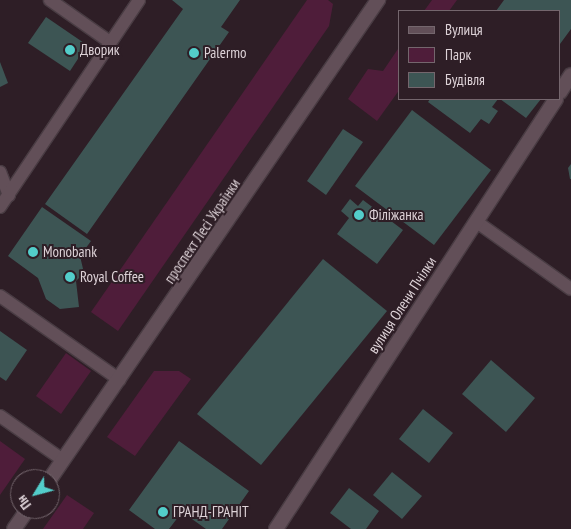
<!DOCTYPE html>
<meta charset="utf-8">
<style>
body{margin:0}
#map{position:relative;width:571px;height:529px;overflow:hidden;background:#2e1e26;font-family:"PT Sans Narrow",sans-serif}
div>[style]{position:absolute}
[style*='--x']{left:calc(var(--x)*1px);top:calc(var(--y)*1px);width:calc(var(--w)*1px);rotate:calc(var(--a)*1deg)}
.green>*{inset:0;background:#4f1d3a}
.building>*{inset:0;background:#3d5554}
.roads{filter:drop-shadow(1px 0 #493c43) drop-shadow(-1px 0 #493c43) drop-shadow(0 1px #493c43) drop-shadow(0 -1px #493c43)}
.service>*{height:12px;margin:-6px;padding:0 6px;transform-origin:6px;border-radius:6px;background:#624f58}
.minor>*{height:14px;margin:-7px;padding:0 7px;transform-origin:7px;border-radius:7px;background:#624f58}
.secondary>*{height:14px;margin:-7px;padding:0 7px;transform-origin:7px;border-radius:7px;background:#624f58}
.dots>*{width:14px;height:14px;translate:-50% -50%;box-sizing:border-box;border:2px solid #2e1e26;border-radius:50%}
span{translate:-50% -50%;white-space:nowrap;text-align:center;line-height:1.15;-webkit-text-stroke:4px #2e1e26;paint-order:stroke}
.poi-label{font-size:15px;color:#ded3d8}
.left{translate:0 -50%;text-align:left}
.street-label{font-size:15px;color:#ded3d8}
.legend{position:absolute;left:398px;top:10px;width:162px;height:90px;box-sizing:border-box;background:#2e1e26;border:1px solid #74666d;margin:0;padding:6px 9px;list-style:none;font-size:15px;color:#ded3d8}
.legend li{display:flex;align-items:center;gap:10px;height:25px}
.legend b{width:25px;border:1px solid #74666d}
.north{position:absolute;left:10px;top:469px;width:50px;height:50px;box-sizing:border-box;background:#2e1e26;border:1px solid #74666d;border-radius:50%;rotate:233deg;font-size:14px;font-weight:700;line-height:20px;text-align:center;color:#ded3d8}
.north::after{content:'';display:block;margin:auto;width:18px;height:22px;background:#53cdca;clip-path:polygon(50% 0,100% 100%,50% 72%,0 100%)}
</style>
<div id="map">
<div class="green">
<i style="clip-path:polygon(307px 0,328px 0,333px 4px,329px 26px,118px 331px,91px 312px)"></i>
<i style="clip-path:polygon(432px 0,457px 0,449px 11px,424px 11px)"></i>
<i style="clip-path:polygon(400px 46px,400px 89px,377px 121px,348px 99px,368px 69px,383px 71px)"></i>
<i style="clip-path:polygon(66px 353px,91px 371px,61px 414px,36px 396px)"></i>
<i style="clip-path:polygon(154px 371px,179px 371px,191px 379px,135px 456px,107px 437px)"></i>
<i style="clip-path:polygon(0 441px,25px 459px,0 495px)"></i>
<i style="clip-path:polygon(67px 495px,94px 513px,83px 529px,43px 529px)"></i>
</div>
<div class="building">
<i style="clip-path:polygon(172px 0,240px 0,221px 27px,229px 32px,87px 234px,45px 204px,183px 9px)"></i>
<i style="clip-path:polygon(504px 0,571px 0,571px 29px,560px 44px,560px 11px,496px 11px)"></i>
<i style="clip-path:polygon(46px 17px,87px 45px,70px 71px,28px 43px)"></i>
<i style="clip-path:polygon(0 62px,8px 83px,0 87px)"></i>
<i style="clip-path:polygon(430px 99px,498px 99px,492px 107px,498px 111px,489px 124px,481px 119px,470px 133px,428px 102px)"></i>
<i style="clip-path:polygon(500px 99px,541px 99px,526px 118px)"></i>
<i style="clip-path:polygon(412px 110px,491px 170px,434px 245px,355px 186px)"></i>
<i style="clip-path:polygon(343px 129px,363px 142px,326px 195px,307px 181px)"></i>
<i style="clip-path:polygon(571px 164px,571px 179px,570px 179px,568px 168px)"></i>
<i style="clip-path:polygon(350px 199px,358px 206px,363px 200px,403px 230px,377px 264px,337px 234px,349px 218px,341px 211px)"></i>
<i style="clip-path:polygon(42px 207px,91px 241px,80px 256px,84px 273px,76px 281px,79px 307px,60px 309px,46px 299px,38px 278px,8px 256px)"></i>
<i style="clip-path:polygon(323px 259px,387px 311px,261px 465px,197px 414px)"></i>
<i style="clip-path:polygon(0 331px,27px 350px,6px 381px,0 377px)"></i>
<i style="clip-path:polygon(491px 360px,535px 398px,506px 432px,462px 394px)"></i>
<i style="clip-path:polygon(423px 409px,453px 433px,429px 463px,399px 439px)"></i>
<i style="clip-path:polygon(179px 441px,249px 491px,222px 529px,206px 529px,182px 512px,169px 529px,155px 529px,129px 510px)"></i>
<i style="clip-path:polygon(392px 472px,422px 496px,402px 519px,373px 495px)"></i>
<i style="clip-path:polygon(349px 488px,379px 511px,366px 529px,351px 529px,330px 513px)"></i>
</div>
<div class="roads">
<div class="service">
<i style="--x:50;--y:0;--w:73;--a:35"></i>
<i style="--x:0;--y:172;--w:25;--a:69"></i>
<i style="--x:0;--y:207;--w:249;--a:-56.1"></i>
<i style="--x:477;--y:222;--w:115;--a:35.5"></i>
<i style="--x:0;--y:296;--w:146;--a:35"></i>
<i style="--x:0;--y:416;--w:77;--a:34.9"></i>
</div>
<div class="minor">
<i style="--x:560;--y:92;--w:20;--a:-57"></i>
<i style="--x:276;--y:529;--w:513;--a:-56.93"></i>
</div>
<div class="secondary">
<i style="--x:50;--y:479;--w:581;--a:-55.6"></i>
<i style="--x:14;--y:529;--w:24;--a:-55"></i>
</div>
</div>
<div class="dots">
<i style="left:70px;top:50px;background:#53cdca"></i>
<i style="left:194px;top:53px;background:#53cdca"></i>
<i style="left:359px;top:215px;background:#53cdca"></i>
<i style="left:33px;top:252px;background:#53cdca"></i>
<i style="left:70px;top:277px;background:#53cdca"></i>
<i style="left:163px;top:512px;background:#53cdca"></i>
</div>
<div class="poi-label">
<span class="left" style="left:80px;top:50px">Дворик</span>
<span class="left" style="left:204px;top:53px">Palermo</span>
<span class="left" style="left:369px;top:215px">Філіжанка</span>
<span class="left" style="left:43px;top:252px">Monobank</span>
<span class="left" style="left:80px;top:277px">Royal Coffee</span>
<span class="left" style="left:173px;top:512px">ГРАНД-ГРАНІТ</span>
</div>
<div class="street-label">
<span style="left:202px;top:231px;rotate:-56deg">проспект Лесі Українки</span>
<span style="left:402px;top:305px;rotate:-57deg">вулиця Олени Пчілки</span>
</div>
<ul class="legend">
<li><b style="height:6px;background:#624f58"></b>Вулиця</li>
<li><b style="height:14px;background:#4f1d3a"></b>Парк</li>
<li><b style="height:14px;background:#3d5554"></b>Будівля</li>
</ul>
<div class="north">Пн</div>
</div>
